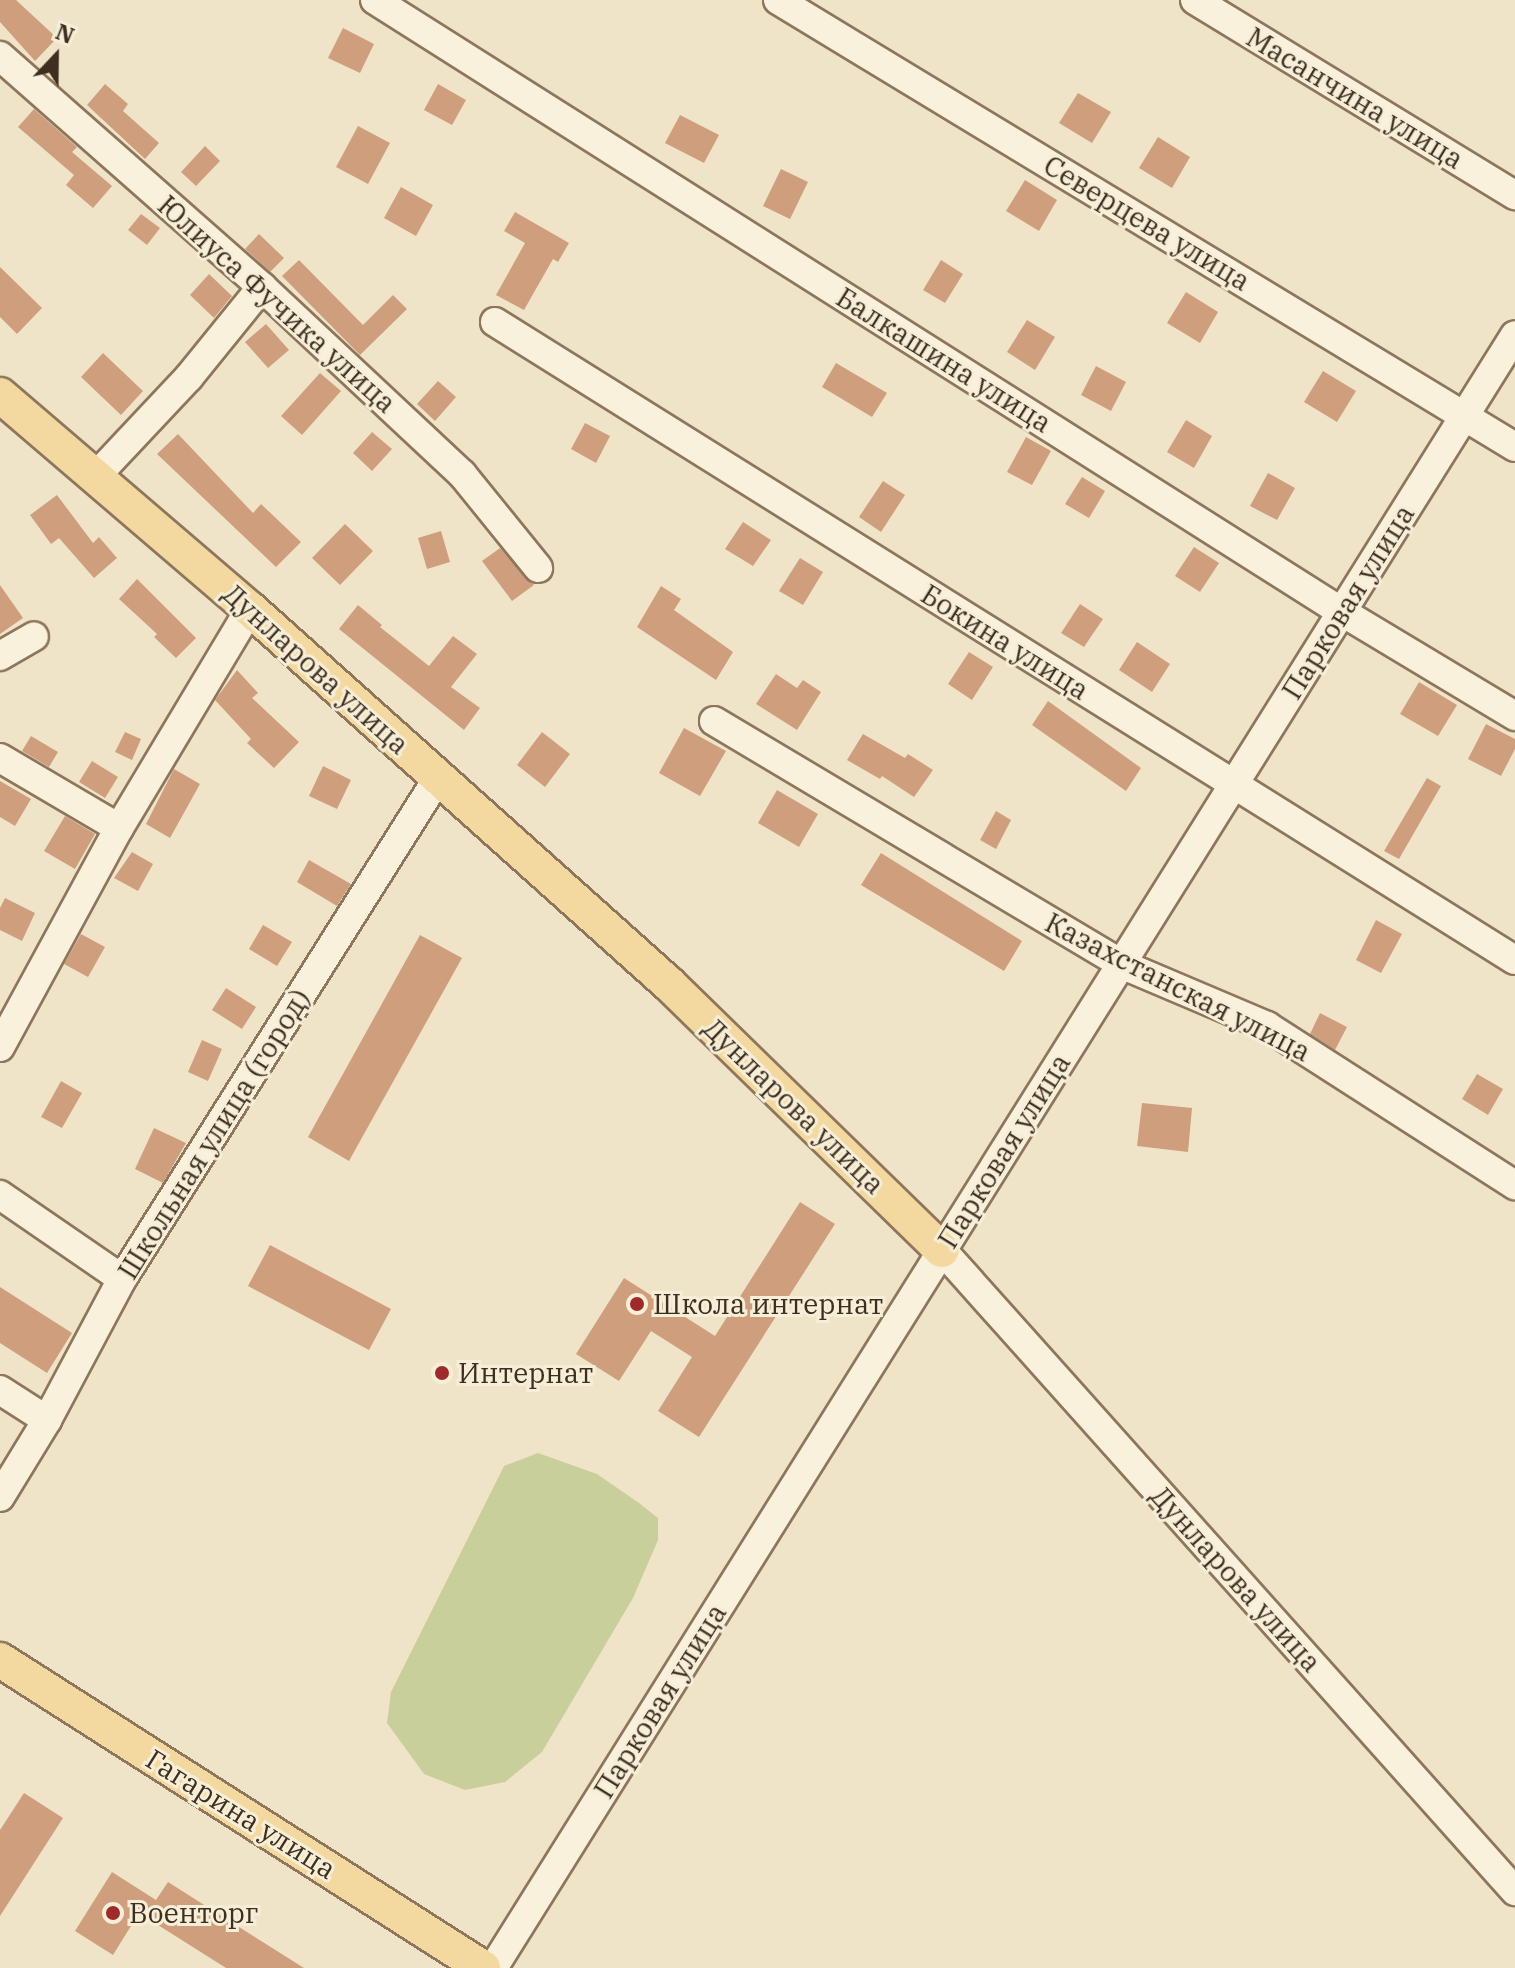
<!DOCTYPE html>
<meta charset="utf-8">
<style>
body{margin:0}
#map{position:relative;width:1515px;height:1968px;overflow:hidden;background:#f0e4c8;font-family:"IBM Plex Serif",serif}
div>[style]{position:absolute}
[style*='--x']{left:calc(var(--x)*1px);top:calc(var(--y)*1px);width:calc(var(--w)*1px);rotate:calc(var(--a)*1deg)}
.green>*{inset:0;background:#c9cf9b}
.building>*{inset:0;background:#cf9f7d}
.roads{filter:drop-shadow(2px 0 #8d765c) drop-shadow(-2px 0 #8d765c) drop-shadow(0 2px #8d765c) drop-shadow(0 -2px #8d765c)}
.minor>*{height:28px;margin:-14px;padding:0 14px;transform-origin:14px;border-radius:14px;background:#faf1dc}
.major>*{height:34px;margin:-17px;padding:0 17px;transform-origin:17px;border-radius:17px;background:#f3d9a0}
.dots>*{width:22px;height:22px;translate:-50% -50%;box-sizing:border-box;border:4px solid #f7eed8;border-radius:50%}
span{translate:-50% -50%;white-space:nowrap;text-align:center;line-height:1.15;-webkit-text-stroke:6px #f7eed8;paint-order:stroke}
.street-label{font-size:28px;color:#3d2e20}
.poi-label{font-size:28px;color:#3d2e20}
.left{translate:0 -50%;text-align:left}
.north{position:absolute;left:16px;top:16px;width:80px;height:80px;-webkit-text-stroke:6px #f7eed8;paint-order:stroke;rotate:22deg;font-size:22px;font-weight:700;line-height:32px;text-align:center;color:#3d2e20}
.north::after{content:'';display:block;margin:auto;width:28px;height:36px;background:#3d2e20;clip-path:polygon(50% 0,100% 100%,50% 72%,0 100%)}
</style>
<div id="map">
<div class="green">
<i style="clip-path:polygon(538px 1453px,597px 1474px,639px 1503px,658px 1518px,658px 1540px,633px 1598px,542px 1752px,505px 1782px,465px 1790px,424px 1774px,387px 1723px,391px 1692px,504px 1466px)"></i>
</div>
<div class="building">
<i style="clip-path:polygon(0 0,16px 0,57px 38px,35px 61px,0 22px)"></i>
<i style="clip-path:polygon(343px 28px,374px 44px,360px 73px,328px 58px)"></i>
<i style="clip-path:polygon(105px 84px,128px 104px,123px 111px,159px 143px,145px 159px,87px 105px)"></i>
<i style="clip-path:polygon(438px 84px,466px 100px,452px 125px,424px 110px)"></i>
<i style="clip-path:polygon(1078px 93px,1111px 112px,1092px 143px,1059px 123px)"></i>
<i style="clip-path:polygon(34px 109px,77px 147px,72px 152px,112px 186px,93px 208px,66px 185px,74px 175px,18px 127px)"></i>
<i style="clip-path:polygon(680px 115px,719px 135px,704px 163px,665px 143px)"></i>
<i style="clip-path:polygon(358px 126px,390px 143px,368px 184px,336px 167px)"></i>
<i style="clip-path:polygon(1158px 137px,1190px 157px,1172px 188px,1139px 168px)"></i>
<i style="clip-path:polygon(205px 146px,220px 161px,196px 186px,181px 172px)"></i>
<i style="clip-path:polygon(781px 169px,808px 182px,790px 219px,763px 206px)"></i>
<i style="clip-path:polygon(1025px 180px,1057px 200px,1039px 231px,1006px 211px)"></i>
<i style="clip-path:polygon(401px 187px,433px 205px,416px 236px,384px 218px)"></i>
<i style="clip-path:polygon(515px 212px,569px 243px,558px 262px,553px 259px,524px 310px,496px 295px,525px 243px,504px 231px)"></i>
<i style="clip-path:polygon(141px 214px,160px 228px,147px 245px,128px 230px)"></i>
<i style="clip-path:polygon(259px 234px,284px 258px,270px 272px,245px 249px)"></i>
<i style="clip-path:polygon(299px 260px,363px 325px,393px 295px,407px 309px,360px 355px,282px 276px)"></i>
<i style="clip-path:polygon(941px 260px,963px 274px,945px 303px,923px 290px)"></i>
<i style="clip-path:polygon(0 267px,42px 308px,17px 334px,0 317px)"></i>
<i style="clip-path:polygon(209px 274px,232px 296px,214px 318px,190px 295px)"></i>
<i style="clip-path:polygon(1186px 292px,1218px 312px,1200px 343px,1167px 323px)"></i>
<i style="clip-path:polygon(1027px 320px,1055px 337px,1035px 370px,1007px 352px)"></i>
<i style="clip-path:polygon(266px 324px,289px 350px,268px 368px,245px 342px)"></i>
<i style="clip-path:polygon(103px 353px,143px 391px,121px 415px,81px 377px)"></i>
<i style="clip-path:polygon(836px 363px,887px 393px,872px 417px,822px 387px)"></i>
<i style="clip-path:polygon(1096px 366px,1126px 382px,1111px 411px,1081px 395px)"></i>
<i style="clip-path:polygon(1323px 371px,1356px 391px,1337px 422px,1304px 402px)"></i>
<i style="clip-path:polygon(320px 373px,341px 391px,302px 435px,281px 416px)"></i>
<i style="clip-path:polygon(438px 381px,456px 397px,435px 421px,417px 404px)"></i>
<i style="clip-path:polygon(1186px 420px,1212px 436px,1194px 468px,1167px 452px)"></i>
<i style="clip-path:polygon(585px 423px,610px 436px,596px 463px,571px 449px)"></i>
<i style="clip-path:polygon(372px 432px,392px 449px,372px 471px,353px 453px)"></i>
<i style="clip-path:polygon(178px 434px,253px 513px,261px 504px,301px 542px,276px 567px,157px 454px)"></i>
<i style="clip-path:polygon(1026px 437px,1051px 451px,1032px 485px,1007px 472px)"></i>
<i style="clip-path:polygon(1268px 473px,1295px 488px,1277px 520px,1250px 506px)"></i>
<i style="clip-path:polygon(1082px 477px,1105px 491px,1089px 518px,1065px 504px)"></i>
<i style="clip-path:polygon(883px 481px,905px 495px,881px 532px,859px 517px)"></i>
<i style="clip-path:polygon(57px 495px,93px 543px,99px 537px,117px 558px,94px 578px,59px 538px,51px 544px,30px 515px)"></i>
<i style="clip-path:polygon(743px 522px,771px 540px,753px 566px,725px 549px)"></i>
<i style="clip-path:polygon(345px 524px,373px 551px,340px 585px,312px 558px)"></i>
<i style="clip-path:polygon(441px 531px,450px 562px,427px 569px,418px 538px)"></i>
<i style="clip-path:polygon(1194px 547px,1219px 563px,1200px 592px,1175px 576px)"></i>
<i style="clip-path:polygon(500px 548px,534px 585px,512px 601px,482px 561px)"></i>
<i style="clip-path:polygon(800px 558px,823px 572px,803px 605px,779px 591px)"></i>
<i style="clip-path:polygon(137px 579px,196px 638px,176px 658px,154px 637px,157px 634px,119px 599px)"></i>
<i style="clip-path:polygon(0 585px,23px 618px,0 634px)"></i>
<i style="clip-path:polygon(661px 586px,681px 599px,674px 610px,733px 652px,716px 680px,637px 627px)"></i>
<i style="clip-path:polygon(1080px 604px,1103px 619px,1084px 647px,1061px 633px)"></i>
<i style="clip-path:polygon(358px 605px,382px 625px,380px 627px,429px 666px,453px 636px,477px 654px,451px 687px,480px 708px,464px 730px,339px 629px)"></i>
<i style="clip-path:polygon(1137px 642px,1170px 664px,1152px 692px,1119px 670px)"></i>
<i style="clip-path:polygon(969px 652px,993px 667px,972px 700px,948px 684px)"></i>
<i style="clip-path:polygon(237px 670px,258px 693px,252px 698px,299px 742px,274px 768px,247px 743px,251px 739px,215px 700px)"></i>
<i style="clip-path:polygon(776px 674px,797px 688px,803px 680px,821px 692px,797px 730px,756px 704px)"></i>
<i style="clip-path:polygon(1419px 682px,1457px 705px,1438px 736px,1400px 714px)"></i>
<i style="clip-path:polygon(1048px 701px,1141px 768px,1126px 791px,1032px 725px)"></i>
<i style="clip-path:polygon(1486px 724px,1515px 739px,1515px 749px,1501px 776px,1468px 759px)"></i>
<i style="clip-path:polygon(684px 728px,726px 751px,700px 796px,659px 773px)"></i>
<i style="clip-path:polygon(125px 732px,141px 739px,132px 760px,115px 752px)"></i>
<i style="clip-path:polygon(542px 732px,570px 754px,545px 787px,517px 765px)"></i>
<i style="clip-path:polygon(863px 734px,905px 758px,908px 754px,933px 770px,914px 797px,882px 776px,880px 779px,847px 760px)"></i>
<i style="clip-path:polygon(31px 736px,58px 752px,49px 767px,22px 751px)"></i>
<i style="clip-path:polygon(92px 761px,118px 777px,105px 798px,79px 782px)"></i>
<i style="clip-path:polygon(323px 766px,351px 780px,337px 809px,309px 796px)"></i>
<i style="clip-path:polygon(174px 769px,200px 784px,170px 838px,146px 824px)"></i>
<i style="clip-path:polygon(1427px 778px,1441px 786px,1399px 859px,1384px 851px)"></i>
<i style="clip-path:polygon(0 781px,31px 799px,15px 826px,0 817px)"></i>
<i style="clip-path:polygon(777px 790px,818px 814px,799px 847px,758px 823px)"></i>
<i style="clip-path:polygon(996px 811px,1011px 820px,996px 849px,980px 840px)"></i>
<i style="clip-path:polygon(65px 816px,95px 834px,75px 869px,44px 851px)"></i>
<i style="clip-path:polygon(132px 852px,153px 864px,138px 891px,114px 878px)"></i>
<i style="clip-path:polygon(881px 853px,1022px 941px,1004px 971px,861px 885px)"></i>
<i style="clip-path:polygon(309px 860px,351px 884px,337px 906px,297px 882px)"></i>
<i style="clip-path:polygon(5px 898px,35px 913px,22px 941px,0 930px,0 908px)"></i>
<i style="clip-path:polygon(1376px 920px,1402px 934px,1381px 973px,1356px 960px)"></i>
<i style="clip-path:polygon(263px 925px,292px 942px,277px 966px,249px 949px)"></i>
<i style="clip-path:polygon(81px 934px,105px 947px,88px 977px,64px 964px)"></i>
<i style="clip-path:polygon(420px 935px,462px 958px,349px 1161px,308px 1137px)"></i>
<i style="clip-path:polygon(226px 988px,256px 1007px,242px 1029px,212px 1010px)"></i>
<i style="clip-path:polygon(1320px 1013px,1347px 1027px,1335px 1050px,1310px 1034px)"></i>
<i style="clip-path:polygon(202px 1040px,222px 1049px,208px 1081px,188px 1072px)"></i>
<i style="clip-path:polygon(1477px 1074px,1503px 1089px,1488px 1115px,1462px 1099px)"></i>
<i style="clip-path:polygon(61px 1081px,82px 1093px,62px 1128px,41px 1117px)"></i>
<i style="clip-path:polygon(1142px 1103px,1192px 1108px,1188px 1152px,1137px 1146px)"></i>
<i style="clip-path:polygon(154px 1128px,186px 1143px,163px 1183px,135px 1169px)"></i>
<i style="clip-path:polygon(800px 1202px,835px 1224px,699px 1437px,658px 1411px,692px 1357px,651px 1331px,619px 1381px,576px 1354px,624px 1278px,715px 1336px)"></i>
<i style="clip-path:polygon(270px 1245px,391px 1309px,369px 1350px,248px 1286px)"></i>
<i style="clip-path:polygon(0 1287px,72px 1333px,47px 1373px,0 1343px)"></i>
<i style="clip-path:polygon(24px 1793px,63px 1818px,0 1916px,0 1830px)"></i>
<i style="clip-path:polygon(112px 1872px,156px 1900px,168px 1882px,304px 1968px,226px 1968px,139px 1913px,113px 1955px,75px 1931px)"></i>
</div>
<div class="roads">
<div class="minor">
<i style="--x:375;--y:0;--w:1144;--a:32.33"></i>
<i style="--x:1342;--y:612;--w:202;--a:31"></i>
<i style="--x:778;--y:0;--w:862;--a:31.24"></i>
<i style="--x:1195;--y:0;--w:375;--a:31.4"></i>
<i style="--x:0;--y:56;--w:349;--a:41.4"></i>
<i style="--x:262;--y:287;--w:274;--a:43.1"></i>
<i style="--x:462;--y:474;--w:121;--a:51"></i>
<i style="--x:495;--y:322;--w:1203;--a:32.03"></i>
<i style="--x:97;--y:475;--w:134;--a:-46.8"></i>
<i style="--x:189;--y:377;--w:116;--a:-51"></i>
<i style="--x:0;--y:656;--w:39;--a:-30"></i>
<i style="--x:714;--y:721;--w:474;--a:30.8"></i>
<i style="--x:1121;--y:964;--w:159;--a:23"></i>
<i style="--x:1267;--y:1026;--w:295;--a:32.7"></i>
<i style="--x:0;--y:758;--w:138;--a:30.5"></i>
<i style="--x:0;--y:1047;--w:249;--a:-61.5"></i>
<i style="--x:119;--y:828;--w:255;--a:-59.1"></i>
<i style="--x:0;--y:1195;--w:148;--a:34.5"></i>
<i style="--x:942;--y:1250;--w:860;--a:48.21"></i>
<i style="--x:0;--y:1390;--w:56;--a:32.6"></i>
<i style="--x:0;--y:1497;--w:90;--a:-58.6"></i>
<i style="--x:47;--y:1420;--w:160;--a:-62"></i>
<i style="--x:122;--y:1279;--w:592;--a:-57.76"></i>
<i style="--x:493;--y:1968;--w:1926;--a:-57.96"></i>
</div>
<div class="major">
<i style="--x:0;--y:395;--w:329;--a:40.6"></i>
<i style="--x:250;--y:609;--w:562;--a:41.83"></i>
<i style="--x:669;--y:984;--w:381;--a:44.3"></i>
<i style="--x:0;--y:1660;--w:573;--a:32.52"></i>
</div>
</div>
<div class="dots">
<i style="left:637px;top:1304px;background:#9e2a2b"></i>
<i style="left:442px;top:1373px;background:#9e2a2b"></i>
<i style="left:113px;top:1913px;background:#9e2a2b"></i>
</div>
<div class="street-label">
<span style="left:1355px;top:98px;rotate:31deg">Масанчина улица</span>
<span style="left:1147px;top:223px;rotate:31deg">Северцева улица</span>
<span style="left:277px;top:304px;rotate:42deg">Юлиуса Фучика улица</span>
<span style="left:944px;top:360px;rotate:32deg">Балкашина улица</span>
<span style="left:1348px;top:602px;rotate:-58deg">Парковая улица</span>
<span style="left:1005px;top:642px;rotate:32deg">Бокина улица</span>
<span style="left:316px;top:669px;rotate:42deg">Дунларова улица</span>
<span style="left:1178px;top:987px;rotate:27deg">Казахстанская улица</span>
<span style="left:794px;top:1106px;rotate:44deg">Дунларова улица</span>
<span style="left:214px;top:1134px;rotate:-58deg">Школьная улица (город)</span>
<span style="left:1004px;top:1151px;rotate:-58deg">Парковая улица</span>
<span style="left:1236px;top:1579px;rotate:48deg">Дунларова улица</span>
<span style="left:660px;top:1701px;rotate:-58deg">Парковая улица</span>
<span style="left:241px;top:1814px;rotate:32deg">Гагарина улица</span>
</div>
<div class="poi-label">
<span class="left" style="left:653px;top:1304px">Школа интернат</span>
<span class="left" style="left:458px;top:1373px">Интернат</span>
<span class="left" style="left:129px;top:1913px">Военторг</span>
</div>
<div class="north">N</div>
</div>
